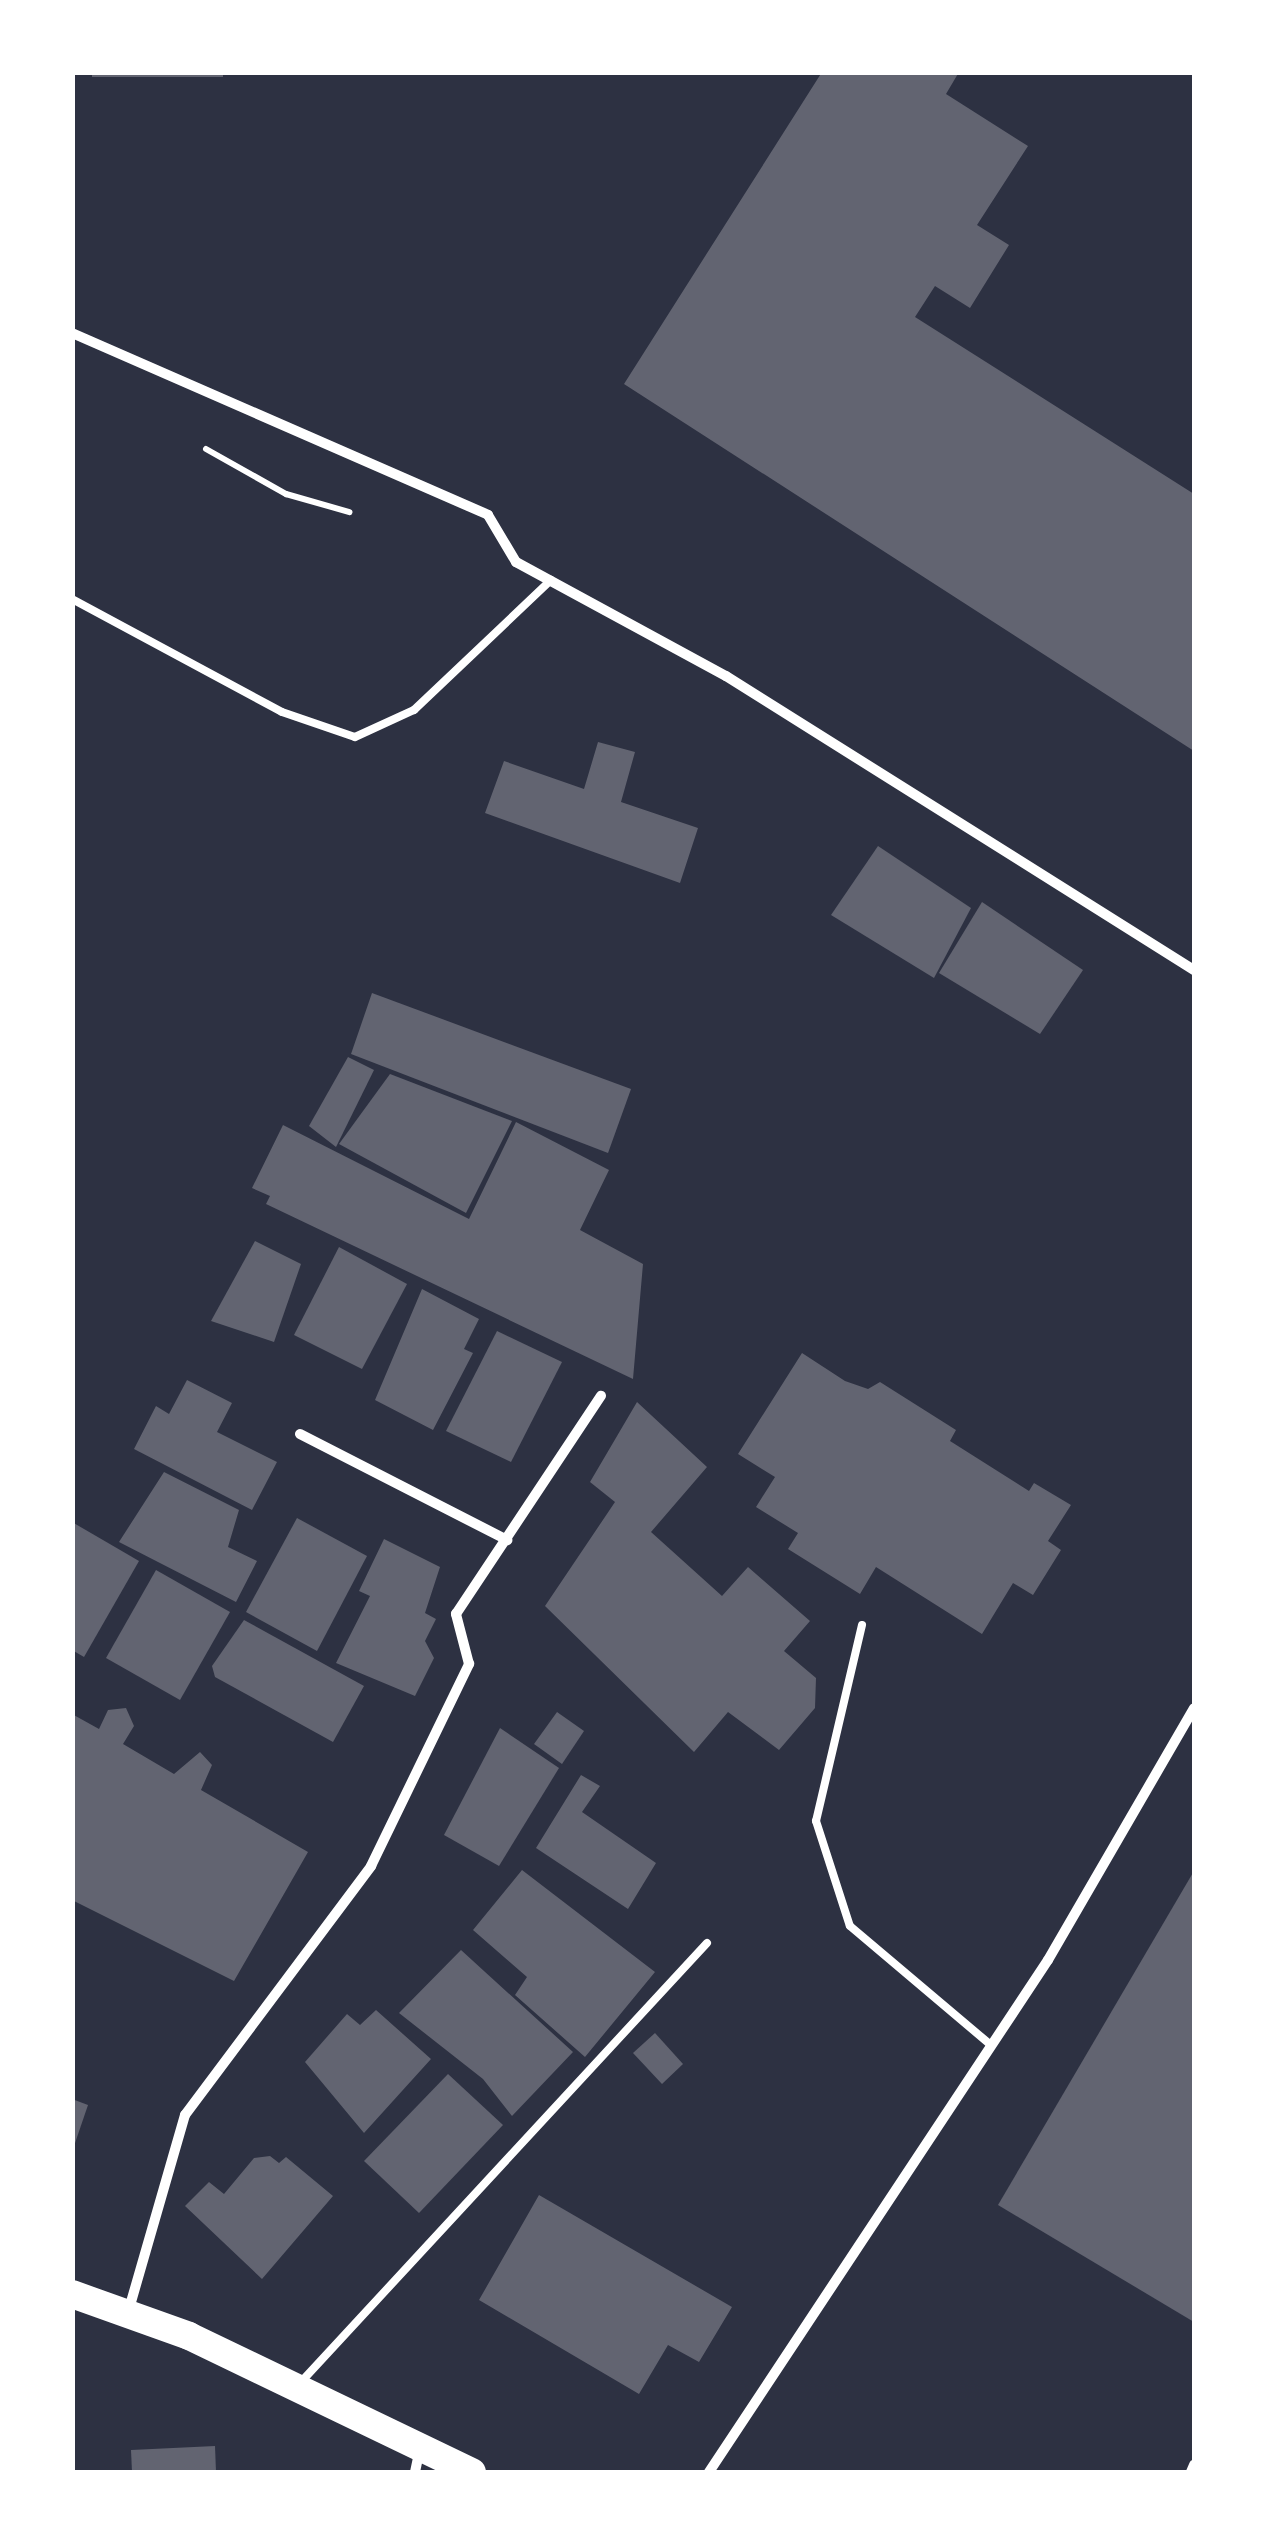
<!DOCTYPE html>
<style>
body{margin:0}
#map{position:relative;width:1267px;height:2545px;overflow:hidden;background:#2d3142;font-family:Figtree,sans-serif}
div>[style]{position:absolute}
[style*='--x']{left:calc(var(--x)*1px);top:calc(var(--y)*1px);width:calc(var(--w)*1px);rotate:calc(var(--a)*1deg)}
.building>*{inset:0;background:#626471}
.path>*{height:6px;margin:-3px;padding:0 3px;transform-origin:3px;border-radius:3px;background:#fff}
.service>*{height:8px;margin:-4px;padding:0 4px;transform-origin:4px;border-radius:4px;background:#fff}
.minor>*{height:10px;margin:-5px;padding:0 5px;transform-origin:5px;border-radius:5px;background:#fff}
.trunk>*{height:28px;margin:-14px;padding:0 14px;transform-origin:14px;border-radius:14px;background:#fff}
span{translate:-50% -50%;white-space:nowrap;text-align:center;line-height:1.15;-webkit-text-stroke:9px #fff;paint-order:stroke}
.frame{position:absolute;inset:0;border:75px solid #fff;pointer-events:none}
</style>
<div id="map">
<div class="building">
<i style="clip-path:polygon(92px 72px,223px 72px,223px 77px,92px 77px)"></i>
<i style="clip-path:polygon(822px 72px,959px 72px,946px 94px,1028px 146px,977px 225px,1009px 245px,970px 308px,935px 286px,915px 317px,1194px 494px,1194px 751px,624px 384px)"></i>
<i style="clip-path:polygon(598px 742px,635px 752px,621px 802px,698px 828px,680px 883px,485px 813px,504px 761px,584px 789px)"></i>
<i style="clip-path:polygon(878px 846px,971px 908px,934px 978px,831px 915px)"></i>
<i style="clip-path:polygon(982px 902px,1083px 970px,1040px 1034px,939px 973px)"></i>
<i style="clip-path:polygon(372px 993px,631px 1089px,608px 1153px,351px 1054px)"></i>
<i style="clip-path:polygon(348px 1057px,374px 1070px,336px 1147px,309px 1126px)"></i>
<i style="clip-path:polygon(390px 1074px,512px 1121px,466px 1213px,339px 1144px)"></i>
<i style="clip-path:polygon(516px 1122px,609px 1170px,580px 1230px,643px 1264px,633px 1379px,266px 1204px,270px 1196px,252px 1188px,283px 1125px,469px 1219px)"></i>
<i style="clip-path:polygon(255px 1241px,301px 1264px,274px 1342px,211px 1321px)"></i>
<i style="clip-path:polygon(339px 1247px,407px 1284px,362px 1369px,294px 1335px)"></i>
<i style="clip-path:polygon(422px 1289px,479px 1319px,464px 1349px,473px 1353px,433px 1430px,375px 1400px)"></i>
<i style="clip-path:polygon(497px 1331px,562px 1362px,511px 1462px,446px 1431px)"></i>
<i style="clip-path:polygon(802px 1353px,845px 1381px,868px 1389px,880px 1382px,956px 1430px,950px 1441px,1029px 1491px,1034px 1483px,1071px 1505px,1048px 1541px,1061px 1550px,1033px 1595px,1013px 1583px,982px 1634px,876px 1567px,860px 1594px,788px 1549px,798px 1533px,756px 1507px,775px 1477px,738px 1454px)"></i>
<i style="clip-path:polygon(187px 1380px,232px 1403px,217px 1432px,277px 1462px,252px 1510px,134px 1449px,156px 1406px,169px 1414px)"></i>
<i style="clip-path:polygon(637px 1402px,707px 1467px,651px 1532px,722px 1596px,748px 1567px,810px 1621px,784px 1651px,816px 1678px,815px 1708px,779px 1750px,728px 1712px,694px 1752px,545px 1606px,615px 1502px,590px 1482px)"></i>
<i style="clip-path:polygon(164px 1472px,239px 1510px,228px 1547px,257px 1561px,236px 1602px,119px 1542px)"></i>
<i style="clip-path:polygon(297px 1518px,367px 1556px,317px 1651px,246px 1612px)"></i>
<i style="clip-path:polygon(72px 1522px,139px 1561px,84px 1657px,72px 1650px)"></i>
<i style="clip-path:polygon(384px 1539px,440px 1567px,425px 1613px,436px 1619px,425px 1641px,434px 1658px,415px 1696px,336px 1663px,370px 1596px,359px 1591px)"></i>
<i style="clip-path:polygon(156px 1570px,230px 1612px,180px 1700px,106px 1658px)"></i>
<i style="clip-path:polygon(244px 1620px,364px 1686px,333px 1742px,215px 1677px,212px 1666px)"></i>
<i style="clip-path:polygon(126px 1708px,134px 1726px,123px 1744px,174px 1774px,200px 1752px,212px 1765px,201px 1790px,308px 1852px,234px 1981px,72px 1900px,72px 1714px,99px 1729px,108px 1710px)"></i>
<i style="clip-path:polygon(557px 1712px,584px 1731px,562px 1764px,534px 1744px)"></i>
<i style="clip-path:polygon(500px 1728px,559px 1768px,499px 1866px,444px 1835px)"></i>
<i style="clip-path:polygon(581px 1775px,600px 1786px,582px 1812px,656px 1863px,628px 1909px,536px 1848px)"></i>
<i style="clip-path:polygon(522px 1870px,655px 1972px,585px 2057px,515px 1995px,527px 1977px,473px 1930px)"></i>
<i style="clip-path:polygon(1194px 1871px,1194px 2322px,998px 2205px)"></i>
<i style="clip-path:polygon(461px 1950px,573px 2052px,512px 2116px,483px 2079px,399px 2013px)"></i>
<i style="clip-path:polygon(376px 2010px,431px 2059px,364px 2133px,305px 2062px,347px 2014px,360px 2025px)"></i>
<i style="clip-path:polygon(655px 2033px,683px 2064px,662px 2084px,633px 2053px)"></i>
<i style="clip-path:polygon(448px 2074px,503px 2125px,419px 2213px,364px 2161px)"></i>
<i style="clip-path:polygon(72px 2099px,88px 2105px,73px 2149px,72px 2149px)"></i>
<i style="clip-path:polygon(270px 2156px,279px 2163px,286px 2157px,333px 2196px,262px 2279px,185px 2206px,209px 2182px,224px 2194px,254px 2158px)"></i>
<i style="clip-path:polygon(539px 2195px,732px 2307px,699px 2362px,668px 2345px,639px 2394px,479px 2300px)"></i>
<i style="clip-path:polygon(215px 2446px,216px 2472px,132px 2472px,131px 2450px)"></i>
</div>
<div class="path">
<i style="--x:206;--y:449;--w:92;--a:29.4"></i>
<i style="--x:286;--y:494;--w:66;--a:15.9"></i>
</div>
<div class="service">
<i style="--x:72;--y:599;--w:238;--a:28.3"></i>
<i style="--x:282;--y:712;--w:77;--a:18.9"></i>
<i style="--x:355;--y:737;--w:65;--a:-24.6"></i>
<i style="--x:414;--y:710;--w:189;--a:-43.5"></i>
<i style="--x:862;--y:1625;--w:201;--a:103.2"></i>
<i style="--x:816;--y:1821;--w:110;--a:72.1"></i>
<i style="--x:850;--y:1926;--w:185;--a:40.2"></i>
<i style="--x:301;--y:2382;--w:598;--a:-47.24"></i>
</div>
<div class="minor">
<i style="--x:72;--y:333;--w:454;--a:23.6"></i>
<i style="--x:488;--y:515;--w:55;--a:59.2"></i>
<i style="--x:516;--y:562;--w:239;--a:28.5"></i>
<i style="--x:726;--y:676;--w:553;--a:32.14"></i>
<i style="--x:300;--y:1434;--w:233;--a:27.1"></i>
<i style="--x:129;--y:2309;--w:202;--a:-73.9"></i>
<i style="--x:185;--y:2115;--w:311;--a:-53.2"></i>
<i style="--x:371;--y:1866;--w:225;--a:-64.1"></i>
<i style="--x:469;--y:1664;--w:52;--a:-104.6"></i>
<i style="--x:456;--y:1614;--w:262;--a:-56.4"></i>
<i style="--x:415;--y:2472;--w:25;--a:-78"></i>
<i style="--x:709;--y:2472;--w:614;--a:-56.49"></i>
<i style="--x:1048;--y:1960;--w:291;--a:-59.9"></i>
<i style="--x:1191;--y:2472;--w:8;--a:-67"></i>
</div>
<div class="trunk">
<i style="--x:72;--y:2294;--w:124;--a:19.7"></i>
<i style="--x:189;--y:2336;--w:314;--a:25.7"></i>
</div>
<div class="frame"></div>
</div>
